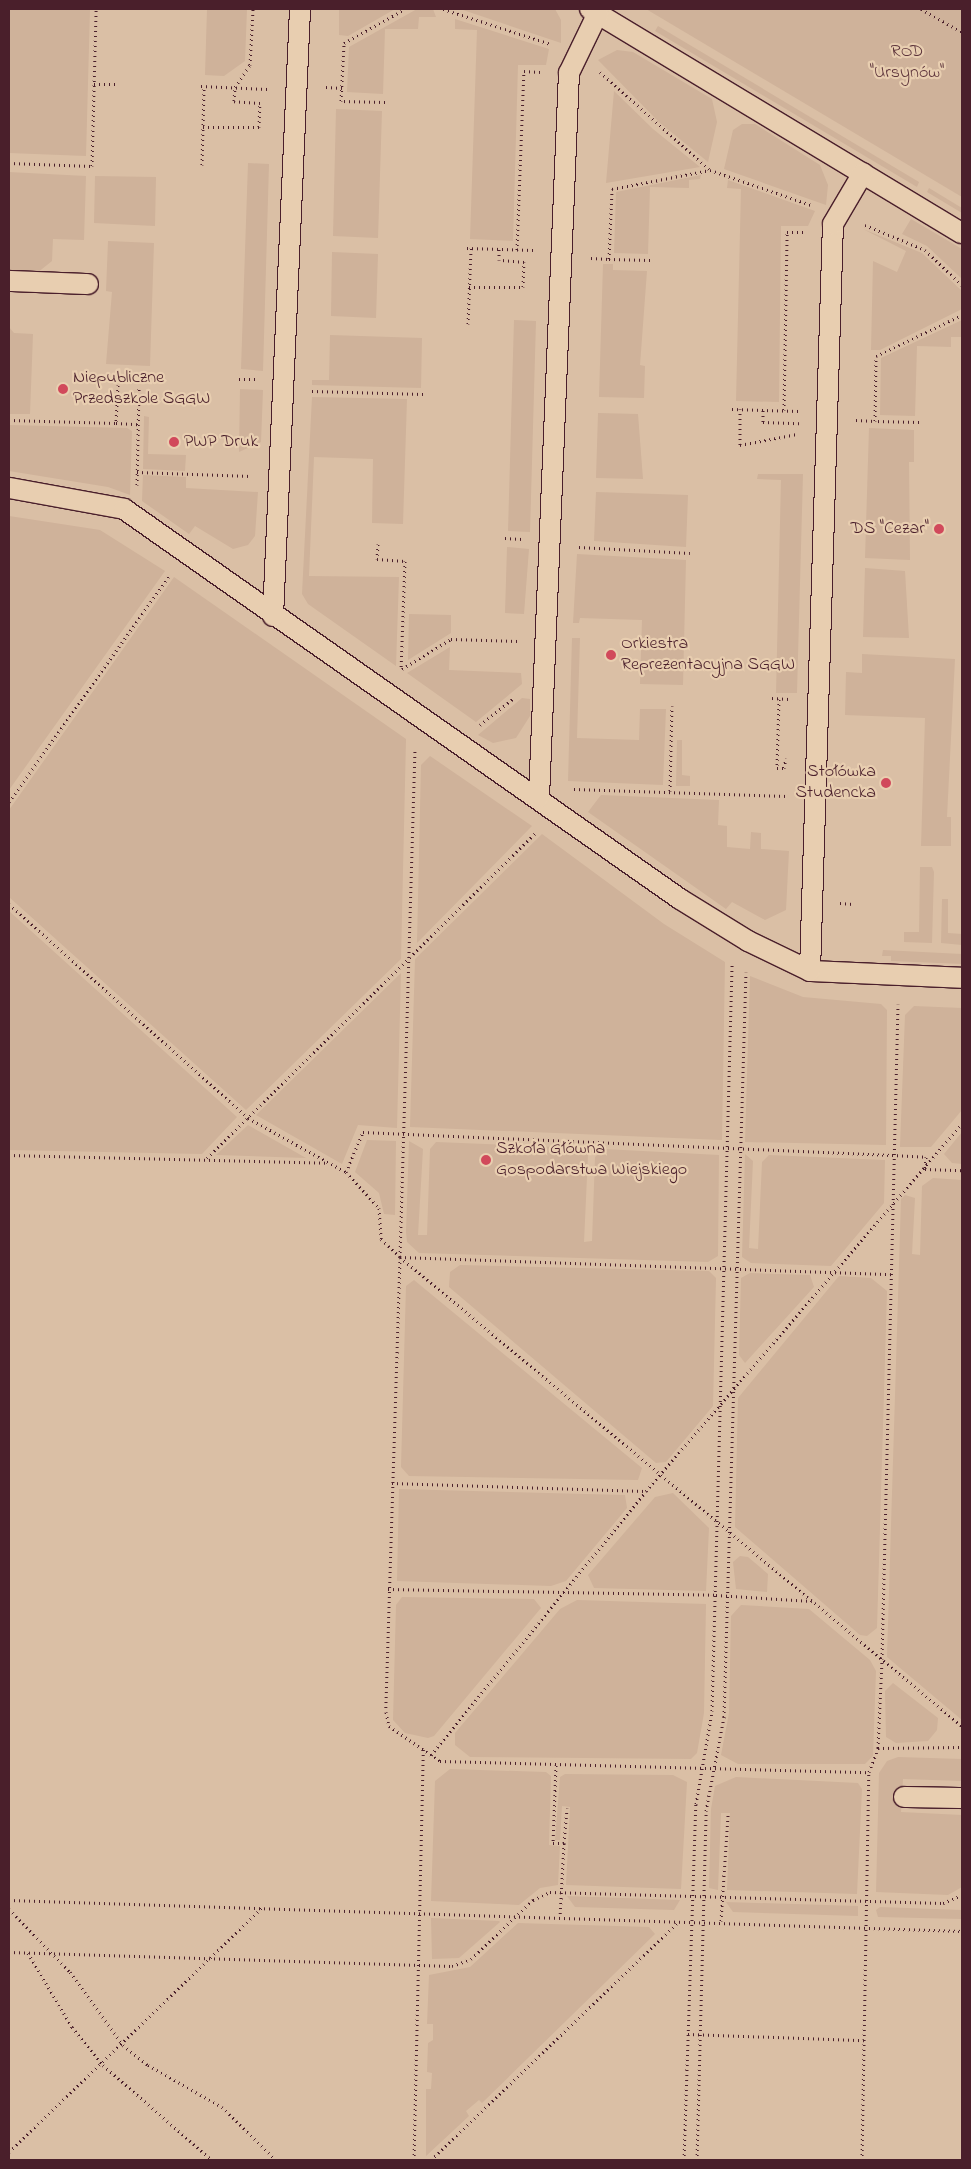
<!DOCTYPE html>
<meta charset="utf-8">
<style>
body{margin:0}
#map{position:relative;width:971px;height:2169px;overflow:hidden;background:#e8ceb0;font-family:"Indie Flower",sans-serif}
div>[style]{position:absolute}
[style*='--x']{left:calc(var(--x)*1px);top:calc(var(--y)*1px);width:calc(var(--w)*1px);rotate:calc(var(--a)*1deg)}
.built>*{inset:0;background:#dabfa5}
.green>*{inset:0;background:#cfb29a}
.path>*{height:3px;margin-top:-1.5px;transform-origin:0;background:repeating-linear-gradient(90deg,#4a1f2b 0 1px,transparent 0 5px)}
.roads{filter:drop-shadow(1px 0 #4a1f2b) drop-shadow(-1px 0 #4a1f2b) drop-shadow(0 1px #4a1f2b) drop-shadow(0 -1px #4a1f2b)}
.lane>*{height:20px;margin:-10px;padding:0 10px;transform-origin:10px;border-radius:10px;background:#e8ceb0}
.dots>*{width:14px;height:14px;translate:-50% -50%;box-sizing:border-box;border:2px solid #e8ceb0;border-radius:50%}
span{translate:-50% -50%;white-space:nowrap;text-align:center;line-height:1.15;-webkit-text-stroke:4.5px #e8ceb0;paint-order:stroke}
.park-label{font-size:18px;color:#5e353c}
.poi-label{font-size:18px;color:#4a1f2b}
.left{translate:0 -50%;text-align:left}
.right{translate:-100% -50%;text-align:right}
.frame{position:absolute;inset:0;border:10px solid #4a1f2b;pointer-events:none}
</style>
<div id="map">
<div class="built">
<i style="clip-path:polygon(9px 9px,706px 9px,962px 160px,962px 2160px,9px 2160px)"></i>
</div>
<div class="green">
<i style="clip-path:polygon(9px 9px,90px 9px,86px 156px,9px 153px)"></i>
<i style="clip-path:polygon(207px 9px,247px 9px,245px 61px,224px 76px,205px 75px)"></i>
<i style="clip-path:polygon(339px 9px,395px 9px,348px 36px,339px 35px)"></i>
<i style="clip-path:polygon(417px 9px,433px 9px,436px 17px,419px 17px,418px 29px,385px 29px,383px 94px,347px 92px,349px 47px)"></i>
<i style="clip-path:polygon(460px 9px,555px 9px,561px 20px,561px 43px)"></i>
<i style="clip-path:polygon(646px 9px,962px 9px,962px 197px)"></i>
<i style="clip-path:polygon(455px 19px,549px 49px,546px 65px,518px 65px,513px 241px,470px 239px,477px 30px,455px 29px)"></i>
<i style="clip-path:polygon(658px 26px,919px 182px,917px 187px,655px 31px)"></i>
<i style="clip-path:polygon(617px 50px,633px 52px,712px 99px,717px 122px,708px 162px,660px 123px,598px 60px)"></i>
<i style="clip-path:polygon(614px 91px,653px 129px,700px 167px,606px 183px)"></i>
<i style="clip-path:polygon(336px 109px,382px 111px,378px 238px,333px 236px)"></i>
<i style="clip-path:polygon(742px 124px,755px 124px,820px 165px,828px 185px,826px 205px,724px 169px,733px 130px)"></i>
<i style="clip-path:polygon(248px 163px,269px 164px,263px 371px,241px 369px)"></i>
<i style="clip-path:polygon(9px 172px,86px 176px,84px 240px,53px 239px,52px 261px,37px 273px,9px 271px)"></i>
<i style="clip-path:polygon(701px 175px,700px 179px,689px 180px,689px 188px,650px 187px,648px 254px,614px 253px,616px 192px)"></i>
<i style="clip-path:polygon(95px 176px,156px 177px,155px 226px,94px 223px)"></i>
<i style="clip-path:polygon(728px 180px,815px 211px,808px 226px,781px 226px,779px 402px,736px 401px,741px 189px,727px 188px)"></i>
<i style="clip-path:polygon(929px 188px,962px 208px,962px 213px,927px 192px)"></i>
<i style="clip-path:polygon(911px 219px,962px 249px,962px 279px,927px 246px,902px 234px)"></i>
<i style="clip-path:polygon(863px 229px,922px 253px,962px 291px,962px 309px,880px 350px,871px 350px,873px 261px,897px 272px,906px 251px)"></i>
<i style="clip-path:polygon(108px 241px,154px 243px,150px 366px,106px 364px,112px 292px,106px 291px)"></i>
<i style="clip-path:polygon(332px 252px,378px 254px,376px 318px,331px 316px)"></i>
<i style="clip-path:polygon(603px 264px,613px 264px,613px 270px,647px 271px,640px 365px,645px 366px,644px 398px,599px 397px)"></i>
<i style="clip-path:polygon(514px 320px,536px 321px,530px 532px,508px 531px)"></i>
<i style="clip-path:polygon(962px 320px,962px 337px,951px 337px,951px 347px,917px 346px,915px 416px,880px 415px,881px 358px)"></i>
<i style="clip-path:polygon(9px 327px,14px 333px,33px 334px,30px 414px,9px 414px)"></i>
<i style="clip-path:polygon(330px 335px,422px 338px,421px 388px,312px 385px,312px 380px,329px 380px)"></i>
<i style="clip-path:polygon(240px 389px,263px 390px,261px 442px,239px 452px)"></i>
<i style="clip-path:polygon(312px 397px,407px 399px,403px 524px,372px 523px,373px 459px,314px 457px,309px 576px,399px 577px,396px 666px,308px 604px,302px 594px)"></i>
<i style="clip-path:polygon(598px 413px,638px 414px,643px 479px,596px 478px)"></i>
<i style="clip-path:polygon(144px 416px,149px 417px,148px 454px,186px 455px,185px 471px,143px 469px)"></i>
<i style="clip-path:polygon(9px 425px,127px 428px,132px 431px,130px 495px,108px 487px,9px 471px)"></i>
<i style="clip-path:polygon(869px 428px,914px 430px,914px 462px,909px 462px,910px 560px,865px 558px)"></i>
<i style="clip-path:polygon(758px 474px,803px 474px,797px 693px,776px 693px,781px 480px,757px 479px)"></i>
<i style="clip-path:polygon(143px 475px,186px 477px,186px 488px,258px 492px,255px 536px,248px 545px,233px 549px,195px 526px,189px 534px,142px 501px)"></i>
<i style="clip-path:polygon(596px 492px,688px 495px,686px 547px,594px 541px)"></i>
<i style="clip-path:polygon(9px 516px,100px 530px,165px 571px,9px 790px)"></i>
<i style="clip-path:polygon(507px 547px,529px 549px,524px 614px,505px 613px)"></i>
<i style="clip-path:polygon(577px 554px,686px 560px,683px 685px,640px 684px,642px 620px,580px 618px,579px 623px,573px 623px)"></i>
<i style="clip-path:polygon(865px 568px,905px 571px,909px 638px,863px 637px)"></i>
<i style="clip-path:polygon(174px 577px,406px 739px,401px 959px,246px 1110px,9px 897px,9px 810px)"></i>
<i style="clip-path:polygon(409px 614px,451px 615px,451px 633px,408px 660px)"></i>
<i style="clip-path:polygon(572px 638px,580px 638px,577px 738px,639px 740px,640px 709px,666px 709px,663px 785px,568px 781px)"></i>
<i style="clip-path:polygon(450px 647px,449px 670px,521px 673px,522px 684px,476px 722px,407px 673px)"></i>
<i style="clip-path:polygon(862px 654px,955px 659px,947px 817px,951px 817px,951px 846px,921px 846px,925px 718px,845px 715px,846px 672px,862px 673px)"></i>
<i style="clip-path:polygon(522px 698px,530px 699px,530px 716px,516px 738px,493px 743px,478px 735px)"></i>
<i style="clip-path:polygon(677px 740px,682px 740px,682px 775px,690px 776px,690px 786px,676px 786px)"></i>
<i style="clip-path:polygon(430px 756px,532px 826px,417px 943px,421px 765px)"></i>
<i style="clip-path:polygon(601px 795px,719px 800px,718px 825px,727px 826px,727px 847px,750px 849px,751px 832px,761px 833px,761px 849px,789px 851px,786px 910px,765px 920px,732px 902px,726px 909px,588px 812px)"></i>
<i style="clip-path:polygon(542px 834px,664px 924px,725px 962px,722px 1140px,410px 1127px,415px 959px)"></i>
<i style="clip-path:polygon(920px 867px,932px 867px,934px 872px,932px 943px,904px 942px,904px 932px,919px 932px)"></i>
<i style="clip-path:polygon(942px 899px,948px 899px,948px 933px,962px 934px,962px 945px,941px 943px)"></i>
<i style="clip-path:polygon(9px 911px,237px 1117px,202px 1154px,9px 1150px)"></i>
<i style="clip-path:polygon(883px 950px,962px 954px,962px 964px,891px 961px,891px 956px,882px 956px)"></i>
<i style="clip-path:polygon(401px 973px,397px 1128px,358px 1125px,342px 1164px,256px 1115px)"></i>
<i style="clip-path:polygon(750px 976px,803px 997px,881px 1004px,887px 1010px,886px 1145px,745px 1142px)"></i>
<i style="clip-path:polygon(914px 1006px,962px 1008px,962px 1110px,931px 1147px,900px 1147px,905px 1015px)"></i>
<i style="clip-path:polygon(248px 1125px,306px 1158px,216px 1155px)"></i>
<i style="clip-path:polygon(962px 1132px,962px 1164px,952px 1163px,944px 1154px)"></i>
<i style="clip-path:polygon(367px 1140px,396px 1141px,395px 1215px,384px 1214px,379px 1193px,355px 1172px)"></i>
<i style="clip-path:polygon(409px 1141px,423px 1149px,418px 1235px,427px 1235px,430px 1149px,436px 1142px,580px 1148px,588px 1155px,584px 1242px,592px 1241px,595px 1157px,604px 1149px,719px 1155px,718px 1256px,708px 1262px,419px 1253px,407px 1242px,406px 1232px)"></i>
<i style="clip-path:polygon(745px 1154px,753px 1161px,749px 1248px,758px 1249px,762px 1162px,769px 1155px,885px 1160px,884px 1203px,831px 1266px,751px 1263px,742px 1257px)"></i>
<i style="clip-path:polygon(933px 1178px,962px 1180px,962px 1720px,887px 1657px,901px 1199px,905px 1195px,915px 1198px,912px 1254px,920px 1255px,922px 1186px)"></i>
<i style="clip-path:polygon(460px 1265px,709px 1271px,716px 1278px,713px 1406px,666px 1462px,656px 1463px,449px 1287px,450px 1272px)"></i>
<i style="clip-path:polygon(750px 1273px,810px 1275px,814px 1287px,745px 1363px,739px 1355px,741px 1278px)"></i>
<i style="clip-path:polygon(839px 1276px,871px 1278px,887px 1291px,877px 1628px,867px 1636px,860px 1635px,735px 1527px,738px 1398px)"></i>
<i style="clip-path:polygon(414px 1280px,642px 1468px,638px 1480px,409px 1476px,401px 1467px,406px 1286px)"></i>
<i style="clip-path:polygon(399px 1489px,625px 1495px,627px 1508px,566px 1581px,551px 1586px,397px 1581px)"></i>
<i style="clip-path:polygon(673px 1493px,709px 1528px,706px 1591px,594px 1588px,588px 1575px,655px 1497px)"></i>
<i style="clip-path:polygon(740px 1556px,748px 1557px,768px 1574px,767px 1592px,736px 1589px,733px 1562px)"></i>
<i style="clip-path:polygon(402px 1597px,534px 1599px,541px 1608px,434px 1736px,428px 1738px,405px 1733px,393px 1720px,396px 1605px)"></i>
<i style="clip-path:polygon(577px 1600px,706px 1604px,704px 1713px,697px 1753px,691px 1759px,470px 1757px,455px 1745px,455px 1733px,560px 1609px)"></i>
<i style="clip-path:polygon(741px 1605px,809px 1609px,870px 1660px,876px 1671px,873px 1756px,865px 1764px,738px 1764px,721px 1755px,729px 1713px,731px 1616px)"></i>
<i style="clip-path:polygon(893px 1683px,938px 1718px,937px 1730px,928px 1741px,896px 1743px,886px 1737px,885px 1691px)"></i>
<i style="clip-path:polygon(898px 1757px,962px 1759px,962px 1781px,903px 1779px,901px 1812px,962px 1815px,962px 1887px,948px 1895px,876px 1892px,879px 1773px,887px 1761px)"></i>
<i style="clip-path:polygon(450px 1769px,546px 1772px,551px 1776px,549px 1845px,560px 1846px,558px 1885px,540px 1888px,519px 1905px,431px 1901px,435px 1781px)"></i>
<i style="clip-path:polygon(565px 1774px,673px 1775px,687px 1782px,681px 1889px,566px 1885px,570px 1807px,562px 1806px,560px 1840px,555px 1840px,560px 1777px)"></i>
<i style="clip-path:polygon(736px 1777px,858px 1783px,862px 1789px,857px 1894px,727px 1890px,730px 1813px,721px 1813px,718px 1890px,709px 1888px,711px 1809px,715px 1786px)"></i>
<i style="clip-path:polygon(567px 1896px,680px 1900px,674px 1910px,575px 1907px)"></i>
<i style="clip-path:polygon(726px 1902px,858px 1906px,858px 1916px,733px 1912px)"></i>
<i style="clip-path:polygon(880px 1907px,962px 1910px,962px 1919px,878px 1917px,876px 1910px)"></i>
<i style="clip-path:polygon(431px 1918px,499px 1921px,500px 1922px,459px 1958px,432px 1959px)"></i>
<i style="clip-path:polygon(518px 1923px,649px 1927px,655px 1934px,482px 2103px,479px 2100px,466px 2111px,469px 2116px,426px 2156px,426px 2089px,431px 2089px,432px 2073px,427px 2072px,428px 2043px,433px 2040px,433px 2024px,427px 2024px,429px 1975px,470px 1967px)"></i>
</div>
<div class="path">
<i style="--x:443;--y:9;--w:114;--a:18"></i>
<i style="--x:921;--y:9;--w:47;--a:29.3"></i>
<i style="--x:600;--y:72;--w:147;--a:41.7"></i>
<i style="--x:710;--y:170;--w:107;--a:19.1"></i>
<i style="--x:94;--y:84;--w:21;--a:0"></i>
<i style="--x:201;--y:86;--w:67;--a:2.6"></i>
<i style="--x:326;--y:87;--w:16;--a:4"></i>
<i style="--x:385;--y:102;--w:44;--a:-178.7"></i>
<i style="--x:341;--y:101;--w:58;--a:-87"></i>
<i style="--x:344;--y:43;--w:70;--a:-29.1"></i>
<i style="--x:203;--y:127;--w:56;--a:0"></i>
<i style="--x:259;--y:127;--w:24;--a:-88"></i>
<i style="--x:260;--y:103;--w:26;--a:-176"></i>
<i style="--x:234;--y:101;--w:14;--a:-86"></i>
<i style="--x:235;--y:87;--w:27;--a:-56"></i>
<i style="--x:250;--y:65;--w:56;--a:-86.9"></i>
<i style="--x:9;--y:163;--w:83;--a:2.1"></i>
<i style="--x:92;--y:166;--w:157;--a:-88.5"></i>
<i style="--x:202;--y:165;--w:79;--a:-88.5"></i>
<i style="--x:865;--y:225;--w:65;--a:22.6"></i>
<i style="--x:925;--y:250;--w:51;--a:43.4"></i>
<i style="--x:467;--y:248;--w:66;--a:1.7"></i>
<i style="--x:517;--y:250;--w:179;--a:-87.8"></i>
<i style="--x:524;--y:71;--w:16;--a:4"></i>
<i style="--x:591;--y:258;--w:18;--a:3"></i>
<i style="--x:650;--y:260;--w:41;--a:-178.6"></i>
<i style="--x:609;--y:259;--w:70;--a:-87.5"></i>
<i style="--x:612;--y:189;--w:100;--a:-11"></i>
<i style="--x:469;--y:287;--w:54;--a:0"></i>
<i style="--x:523;--y:287;--w:25;--a:-88"></i>
<i style="--x:524;--y:262;--w:25;--a:-175"></i>
<i style="--x:499;--y:260;--w:11;--a:-90"></i>
<i style="--x:468;--y:324;--w:76;--a:-87.7"></i>
<i style="--x:239;--y:379;--w:16;--a:0"></i>
<i style="--x:118;--y:385;--w:38;--a:93"></i>
<i style="--x:116;--y:423;--w:22;--a:3"></i>
<i style="--x:312;--y:391;--w:111;--a:1.5"></i>
<i style="--x:732;--y:409;--w:67;--a:1.7"></i>
<i style="--x:740;--y:409;--w:36;--a:90"></i>
<i style="--x:740;--y:445;--w:58;--a:-10.9"></i>
<i style="--x:763;--y:410;--w:12;--a:90"></i>
<i style="--x:763;--y:422;--w:36;--a:2"></i>
<i style="--x:784;--y:410;--w:178;--a:-89"></i>
<i style="--x:787;--y:232;--w:18;--a:0"></i>
<i style="--x:9;--y:420;--w:107;--a:1.6"></i>
<i style="--x:856;--y:420;--w:19;--a:3"></i>
<i style="--x:919;--y:422;--w:44;--a:-178.7"></i>
<i style="--x:875;--y:421;--w:65;--a:-89.1"></i>
<i style="--x:876;--y:356;--w:95;--a:-25.5"></i>
<i style="--x:137;--y:472;--w:114;--a:2"></i>
<i style="--x:137;--y:485;--w:99;--a:-88.8"></i>
<i style="--x:505;--y:538;--w:17;--a:3"></i>
<i style="--x:378;--y:544;--w:15;--a:94"></i>
<i style="--x:377;--y:559;--w:28;--a:4"></i>
<i style="--x:405;--y:561;--w:107;--a:92.1"></i>
<i style="--x:579;--y:547;--w:111;--a:3.1"></i>
<i style="--x:402;--y:669;--w:57;--a:-31.5"></i>
<i style="--x:451;--y:639;--w:67;--a:1.7"></i>
<i style="--x:772;--y:698;--w:17;--a:3"></i>
<i style="--x:779;--y:699;--w:69;--a:91.7"></i>
<i style="--x:777;--y:768;--w:7;--a:0"></i>
<i style="--x:784;--y:768;--w:10;--a:-79"></i>
<i style="--x:480;--y:725;--w:43;--a:-38.5"></i>
<i style="--x:574;--y:789;--w:214;--a:1.9"></i>
<i style="--x:670;--y:791;--w:85;--a:-88.7"></i>
<i style="--x:9;--y:802;--w:277;--a:-54.7"></i>
<i style="--x:840;--y:903;--w:13;--a:4"></i>
<i style="--x:9;--y:904;--w:321;--a:41.8"></i>
<i style="--x:248;--y:1118;--w:112;--a:28.9"></i>
<i style="--x:346;--y:1172;--w:49;--a:47.5"></i>
<i style="--x:379;--y:1208;--w:31;--a:86"></i>
<i style="--x:381;--y:1239;--w:26;--a:43"></i>
<i style="--x:400;--y:1257;--w:455;--a:91.8"></i>
<i style="--x:386;--y:1712;--w:14;--a:78"></i>
<i style="--x:389;--y:1726;--w:62;--a:34.5"></i>
<i style="--x:440;--y:1761;--w:429;--a:1.5"></i>
<i style="--x:9;--y:1155;--w:319;--a:1.4"></i>
<i style="--x:207;--y:1158;--w:464;--a:-44.7"></i>
<i style="--x:346;--y:1172;--w:43;--a:-67"></i>
<i style="--x:363;--y:1132;--w:529;--a:2.49"></i>
<i style="--x:892;--y:1155;--w:34;--a:3"></i>
<i style="--x:926;--y:1157;--w:12;--a:95"></i>
<i style="--x:925;--y:1169;--w:37;--a:2"></i>
<i style="--x:400;--y:1257;--w:732;--a:39.85"></i>
<i style="--x:400;--y:1257;--w:508;--a:-88.31"></i>
<i style="--x:400;--y:1257;--w:493;--a:2"></i>
<i style="--x:392;--y:1483;--w:253;--a:1.8"></i>
<i style="--x:388;--y:1589;--w:328;--a:1"></i>
<i style="--x:716;--y:1595;--w:96;--a:3.6"></i>
<i style="--x:878;--y:1748;--w:84;--a:-0.7"></i>
<i style="--x:431;--y:1755;--w:340;--a:-50.8"></i>
<i style="--x:646;--y:1491;--w:484;--a:-49.3"></i>
<i style="--x:556;--y:1765;--w:78;--a:92.2"></i>
<i style="--x:553;--y:1843;--w:11;--a:0"></i>
<i style="--x:564;--y:1843;--w:74;--a:93.1"></i>
<i style="--x:564;--y:1843;--w:35;--a:-85"></i>
<i style="--x:9;--y:1900;--w:954;--a:1.86"></i>
<i style="--x:9;--y:1909;--w:88;--a:45.9"></i>
<i style="--x:70;--y:1972;--w:90;--a:54"></i>
<i style="--x:123;--y:2045;--w:32;--a:39"></i>
<i style="--x:148;--y:2065;--w:85;--a:29.6"></i>
<i style="--x:222;--y:2107;--w:76;--a:44.5"></i>
<i style="--x:721;--y:1921;--w:106;--a:-86.2"></i>
<i style="--x:9;--y:1952;--w:443;--a:1.8"></i>
<i style="--x:452;--y:1966;--w:20;--a:-20"></i>
<i style="--x:471;--y:1959;--w:86;--a:-43.6"></i>
<i style="--x:533;--y:1900;--w:19;--a:-25"></i>
<i style="--x:550;--y:1892;--w:393;--a:1.6"></i>
<i style="--x:943;--y:1903;--w:21;--a:-23"></i>
<i style="--x:28;--y:1953;--w:86;--a:59.3"></i>
<i style="--x:72;--y:2027;--w:49;--a:50.8"></i>
<i style="--x:103;--y:2065;--w:145;--a:41.1"></i>
<i style="--x:688;--y:2034;--w:176;--a:2"></i>
<i style="--x:9;--y:2152;--w:351;--a:-44"></i>
<i style="--x:414;--y:2160;--w:411;--a:-88.7"></i>
<i style="--x:431;--y:2160;--w:344;--a:-43.9"></i>
<i style="--x:684;--y:2160;--w:356;--a:-88.1"></i>
<i style="--x:696;--y:1804;--w:94;--a:-80.2"></i>
<i style="--x:712;--y:1711;--w:746;--a:-88.46"></i>
<i style="--x:697;--y:2160;--w:349;--a:-88.5"></i>
<i style="--x:706;--y:1811;--w:96;--a:-79.2"></i>
<i style="--x:724;--y:1717;--w:745;--a:-88.31"></i>
<i style="--x:862;--y:2160;--w:388;--a:-89"></i>
<i style="--x:869;--y:1772;--w:26;--a:-69"></i>
<i style="--x:878;--y:1748;--w:89;--a:-87.4"></i>
<i style="--x:882;--y:1659;--w:655;--a:-88.6"></i>
</div>
<div class="roads">
<div class="lane">
<i style="--x:590;--y:9;--w:434;--a:31.1"></i>
<i style="--x:9;--y:281;--w:79;--a:2.2"></i>
<i style="--x:9;--y:488;--w:117;--a:10.3"></i>
<i style="--x:124;--y:509;--w:679;--a:35.05"></i>
<i style="--x:680;--y:899;--w:80;--a:31.7"></i>
<i style="--x:748;--y:941;--w:69;--a:25.8"></i>
<i style="--x:810;--y:971;--w:152;--a:2.6"></i>
<i style="--x:273;--y:616;--w:608;--a:-87.45"></i>
<i style="--x:539;--y:797;--w:725;--a:-87.63"></i>
<i style="--x:569;--y:73;--w:67;--a:-64.2"></i>
<i style="--x:810;--y:971;--w:747;--a:-88.24"></i>
<i style="--x:833;--y:224;--w:59;--a:-59.5"></i>
<i style="--x:904;--y:1797;--w:58;--a:1"></i>
</div>
</div>
<div class="dots">
<i style="left:63px;top:389px;background:#d1495b"></i>
<i style="left:174px;top:442px;background:#d1495b"></i>
<i style="left:939px;top:529px;background:#d1495b"></i>
<i style="left:611px;top:655px;background:#d1495b"></i>
<i style="left:886px;top:783px;background:#d1495b"></i>
<i style="left:486px;top:1160px;background:#d1495b"></i>
</div>
<div class="park-label">
<span style="left:907px;top:63px">ROD<br>"Ursynów"</span>
</div>
<div class="poi-label">
<span class="left" style="left:73px;top:389px">Niepubliczne<br>Przedszkole SGGW</span>
<span class="left" style="left:184px;top:442px">PWP Druk</span>
<span class="right" style="left:929px;top:529px">DS "Cezar"</span>
<span class="left" style="left:621px;top:655px">Orkiestra<br>Reprezentacyjna SGGW</span>
<span class="right" style="left:876px;top:783px">Stołówka<br>Studencka</span>
<span class="left" style="left:496px;top:1160px">Szkoła Główna<br>Gospodarstwa Wiejskiego</span>
</div>
<div class="frame"></div>
</div>
